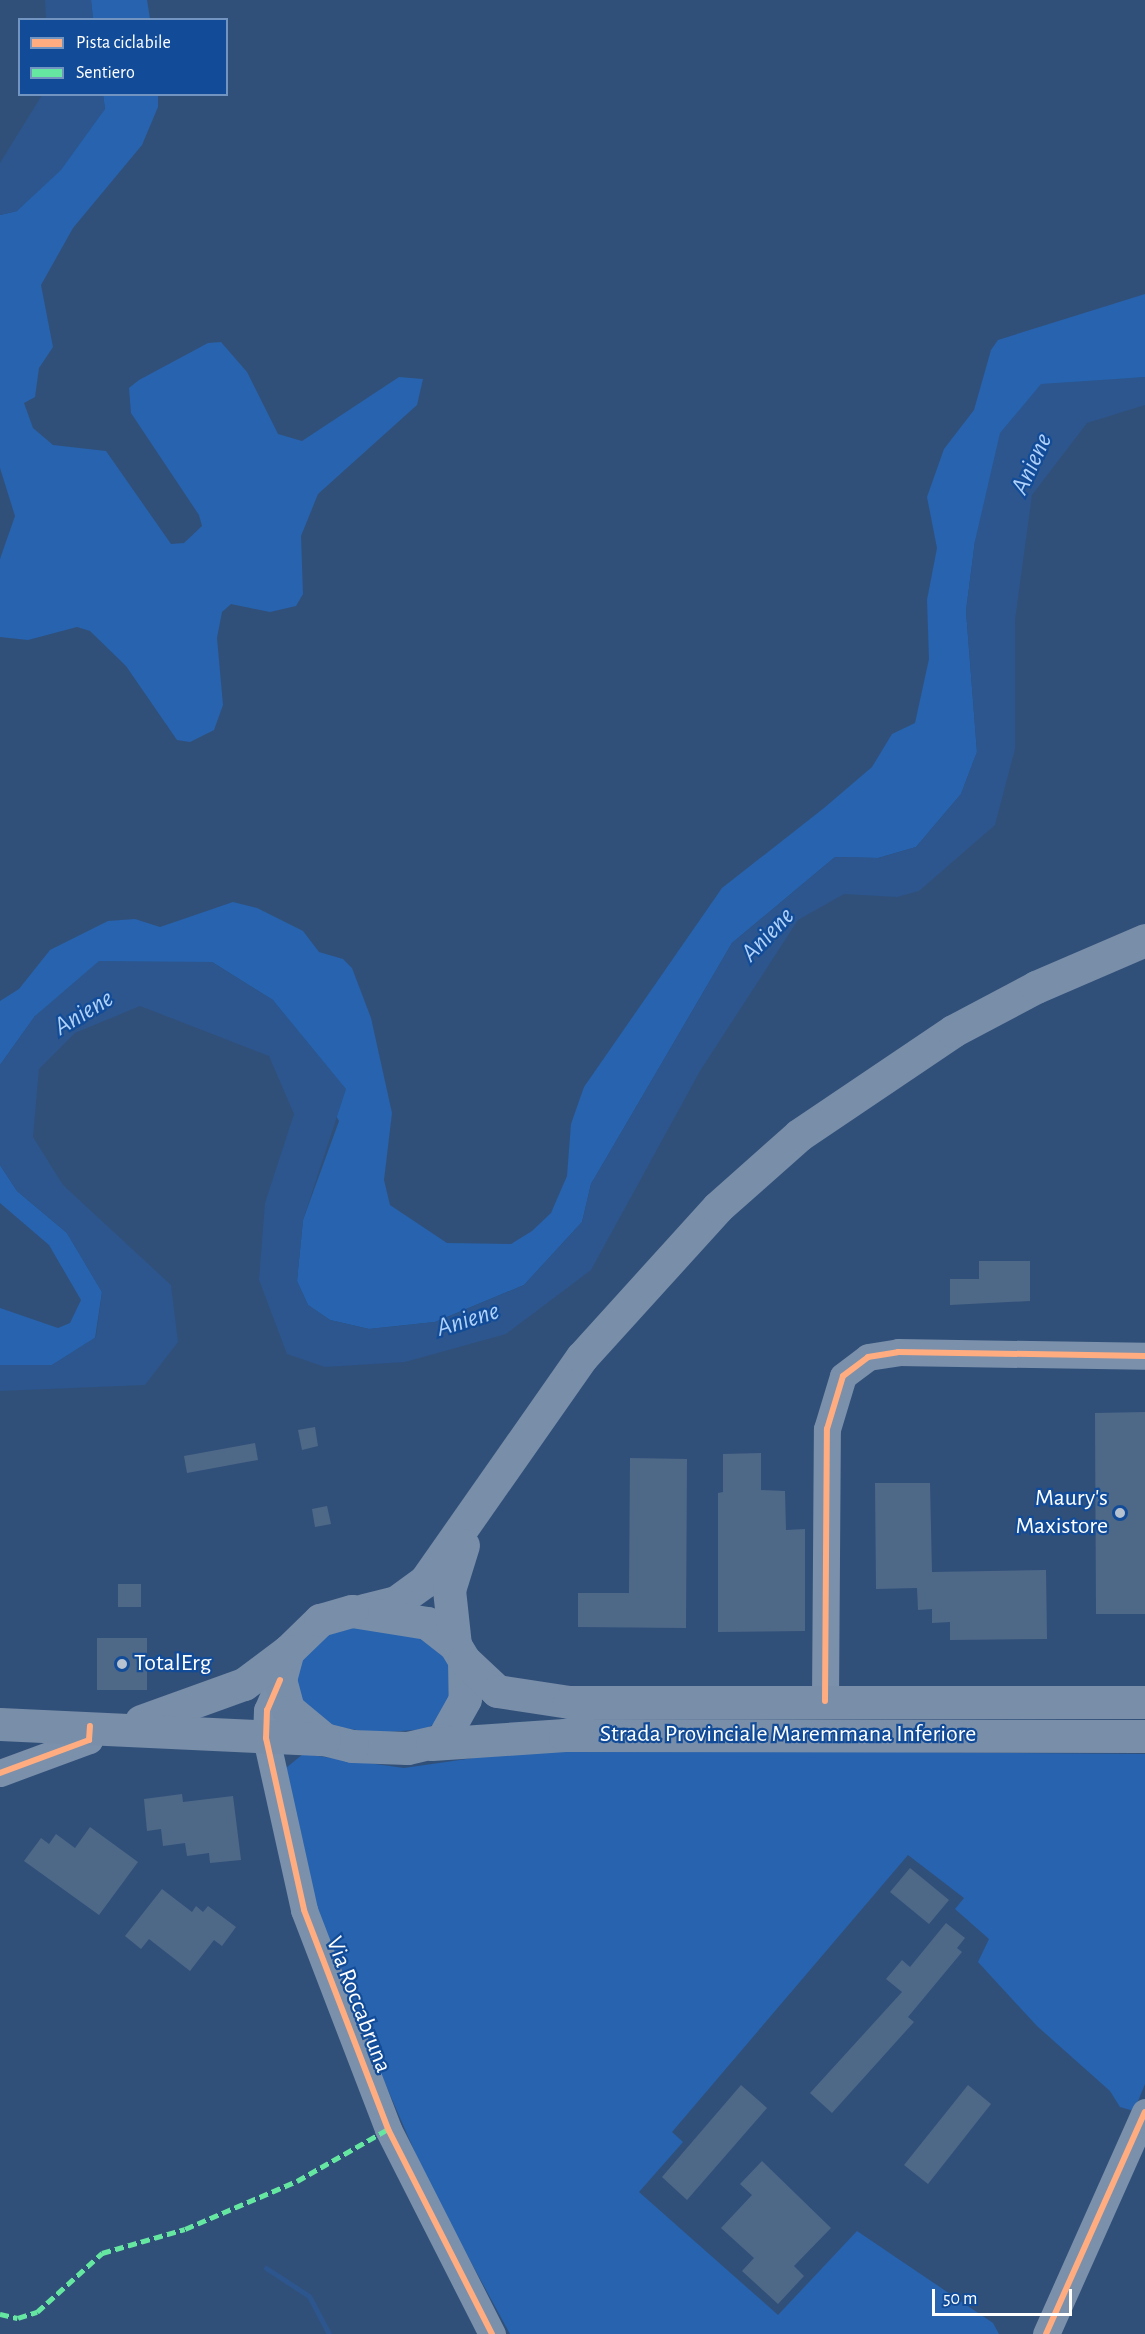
<!DOCTYPE html>
<style>
body{margin:0}
#map{position:relative;width:1145px;height:2334px;overflow:hidden;background:#315079;font-family:"Alegreya Sans",sans-serif}
div>[style]{position:absolute}
[style*='--x']{left:calc(var(--x)*1px);top:calc(var(--y)*1px);width:calc(var(--w)*1px);rotate:calc(var(--a)*1deg)}
.green>*{inset:0;background:#2763ae}
.water>*{inset:0;background:#2c568d}
.stream>*{height:5px;margin:-2.5px;padding:0 2.5px;transform-origin:2.5px;border-radius:2.5px;background:#2c568d}
.building>*{inset:0;background:#4e6888}
.minor>*{height:27px;margin:-13.5px;padding:0 13.5px;transform-origin:13.5px;border-radius:13.5px;background:#7b90ab}
.major>*{height:33px;margin:-16.5px;padding:0 16.5px;transform-origin:16.5px;border-radius:16.5px;background:#798ea9}
.quiet>*{height:4.5px;margin-top:-2.25px;transform-origin:0;background:repeating-linear-gradient(90deg,#66e7a1 0 9px,transparent 0 13.5px)}
.cycleway>*{height:6px;margin:-3px;padding:0 3px;transform-origin:3px;border-radius:3px;background:#ffac80}
.dots>*{width:16px;height:16px;translate:-50% -50%;box-sizing:border-box;border:3px solid #124c98;border-radius:50%}
span{translate:-50% -50%;white-space:nowrap;text-align:center;line-height:1.15;-webkit-text-stroke:4.5px #124c98;paint-order:stroke}
.poi-label{font-size:24px;color:#fff}
.right{translate:-100% -50%;text-align:right}
.left{translate:0 -50%;text-align:left}
.street-label{font-size:24px;color:#fff}
.water-label{font-size:26px;color:#b0d2fa;font-style:italic}
.legend{position:absolute;left:18px;top:18px;width:210px;height:78px;box-sizing:border-box;background:#124c98;border:2px solid #7194c1;margin:0;padding:8px 10px;list-style:none;font-size:18px;color:#fff}
.legend li{display:flex;align-items:center;gap:12px;height:30px}
.legend b{width:30px;border:2px solid #7194c1}
.scale{position:absolute;left:932px;top:2289px;width:140px;height:27px;box-sizing:border-box;border:3px solid #fff;border-top:0;padding-left:8px;font-size:18px;line-height:21px;white-space:nowrap;color:#fff;-webkit-text-stroke:4px #124c98;paint-order:stroke}
</style>
<div id="map">
<div class="green">
<i style="clip-path:polygon(91px 0,147px 0,150px 19px,93px 19px)"></i>
<i style="clip-path:polygon(103px 95px,158px 95px,158px 107px,142px 145px,73px 228px,41px 285px,53px 347px,39px 368px,35px 397px,24px 403px,33px 428px,53px 445px,106px 451px,171px 544px,184px 543px,202px 526px,199px 515px,131px 413px,129px 388px,139px 380px,208px 343px,221px 342px,247px 372px,278px 434px,302px 441px,399px 377px,423px 379px,417px 405px,318px 494px,301px 536px,303px 594px,296px 606px,270px 612px,231px 604px,222px 612px,217px 638px,223px 705px,214px 730px,190px 742px,177px 740px,126px 666px,90px 631px,77px 627px,28px 640px,0 637px,0 559px,15px 516px,0 468px,0 215px,17px 211px,105px 109px)"></i>
<i style="clip-path:polygon(1145px 294px,1145px 377px,1113px 381px,975px 541px,966px 611px,977px 752px,961px 794px,916px 847px,878px 858px,835px 857px,732px 943px,591px 1184px,582px 1222px,524px 1285px,435px 1322px,369px 1329px,330px 1320px,308px 1305px,297px 1281px,303px 1220px,339px 1121px,273px 1000px,212px 962px,163px 964px,35px 1016px,0 1065px,0 1001px,19px 989px,50px 950px,108px 921px,135px 919px,160px 927px,233px 902px,257px 908px,303px 931px,319px 952px,343px 959px,352px 968px,371px 1018px,392px 1113px,384px 1180px,390px 1205px,447px 1243px,511px 1244px,532px 1231px,551px 1213px,567px 1176px,571px 1124px,584px 1087px,722px 888px,824px 808px,872px 767px,892px 734px,915px 723px,929px 659px,927px 600px,937px 548px,927px 497px,944px 449px,974px 410px,991px 350px,998px 340px)"></i>
<i style="clip-path:polygon(0 1165px,17px 1191px,67px 1233px,102px 1292px,95px 1338px,52px 1365px,0 1365px,0 1308px,58px 1328px,70px 1323px,81px 1300px,49px 1245px,0 1203px)"></i>
<i style="clip-path:polygon(366px 1626px,420px 1635px,450px 1663px,451px 1693px,440px 1720px,426px 1729px,376px 1733px,331px 1726px,300px 1700px,295px 1667px,328px 1631px)"></i>
<i style="clip-path:polygon(536px 1749px,1145px 1754px,1145px 2084px,1134px 2111px,1120px 2107px,1110px 2091px,1037px 2026px,978px 1962px,989px 1939px,955px 1909px,964px 1898px,908px 1855px,672px 2132px,683px 2142px,639px 2192px,778px 2315px,857px 2231px,993px 2323px,999px 2334px,510px 2334px,429px 2185px,315px 1921px,286px 1768px,303px 1754px,404px 1768px)"></i>
</div>
<div class="water">
<i style="clip-path:polygon(45px 0,91px 0,93px 19px,46px 19px)"></i>
<i style="clip-path:polygon(42px 95px,103px 95px,105px 109px,61px 170px,17px 211px,0 215px,0 163px)"></i>
<i style="clip-path:polygon(1145px 377px,1145px 405px,1087px 423px,1032px 495px,1015px 620px,1015px 749px,995px 825px,919px 891px,897px 897px,844px 894px,798px 920px,700px 1071px,591px 1270px,506px 1334px,405px 1362px,325px 1367px,287px 1354px,259px 1280px,265px 1203px,294px 1114px,269px 1056px,140px 1006px,75px 1033px,39px 1069px,33px 1137px,63px 1185px,171px 1285px,178px 1342px,145px 1385px,0 1391px,0 1365px,52px 1365px,96px 1337px,102px 1292px,67px 1233px,17px 1191px,0 1165px,0 1065px,35px 1016px,99px 961px,212px 962px,273px 1000px,346px 1089px,303px 1220px,297px 1281px,308px 1305px,330px 1320px,369px 1329px,435px 1322px,524px 1285px,582px 1222px,591px 1184px,732px 943px,835px 857px,878px 858px,916px 847px,961px 794px,977px 752px,966px 611px,975px 541px,1000px 433px,1041px 384px)"></i>
</div>
<div class="stream">
<i style="--x:266;--y:2268;--w:51;--a:33.1"></i>
<i style="--x:309;--y:2296;--w:43;--a:62.2"></i>
</div>
<div class="building">
<i style="clip-path:polygon(979px 1261px,1030px 1261px,1030px 1301px,950px 1305px,950px 1279px,979px 1279px)"></i>
<i style="clip-path:polygon(1145px 1412px,1145px 1614px,1096px 1614px,1095px 1413px)"></i>
<i style="clip-path:polygon(315px 1427px,318px 1446px,302px 1450px,298px 1430px)"></i>
<i style="clip-path:polygon(255px 1443px,258px 1460px,187px 1473px,184px 1456px)"></i>
<i style="clip-path:polygon(761px 1453px,761px 1490px,785px 1491px,786px 1530px,805px 1529px,805px 1631px,718px 1632px,718px 1493px,723px 1492px,723px 1454px)"></i>
<i style="clip-path:polygon(630px 1458px,687px 1459px,686px 1628px,578px 1627px,578px 1593px,629px 1593px)"></i>
<i style="clip-path:polygon(875px 1483px,930px 1483px,932px 1572px,1046px 1570px,1047px 1639px,950px 1640px,950px 1622px,932px 1623px,932px 1609px,918px 1610px,917px 1588px,876px 1589px)"></i>
<i style="clip-path:polygon(327px 1506px,331px 1524px,315px 1527px,312px 1509px)"></i>
<i style="clip-path:polygon(118px 1584px,141px 1584px,141px 1607px,118px 1607px)"></i>
<i style="clip-path:polygon(97px 1638px,147px 1638px,147px 1690px,97px 1690px)"></i>
<i style="clip-path:polygon(182px 1794px,183px 1802px,233px 1796px,241px 1860px,210px 1863px,209px 1853px,187px 1856px,185px 1843px,163px 1846px,161px 1829px,147px 1831px,144px 1799px)"></i>
<i style="clip-path:polygon(90px 1827px,138px 1862px,99px 1915px,24px 1861px,41px 1838px,49px 1844px,56px 1834px,75px 1848px)"></i>
<i style="clip-path:polygon(910px 1868px,949px 1900px,929px 1924px,890px 1892px)"></i>
<i style="clip-path:polygon(162px 1889px,192px 1912px,196px 1906px,203px 1912px,208px 1906px,236px 1927px,222px 1946px,214px 1940px,190px 1971px,149px 1939px,141px 1949px,125px 1936px)"></i>
<i style="clip-path:polygon(946px 1923px,965px 1938px,957px 1948px,962px 1952px,908px 2017px,914px 2022px,832px 2113px,810px 2093px,902px 1992px,886px 1979px,902px 1960px,910px 1967px)"></i>
<i style="clip-path:polygon(741px 2085px,767px 2108px,687px 2200px,662px 2177px)"></i>
<i style="clip-path:polygon(968px 2085px,991px 2104px,928px 2184px,904px 2165px)"></i>
<i style="clip-path:polygon(762px 2161px,831px 2228px,794px 2266px,804px 2276px,778px 2304px,742px 2271px,754px 2258px,721px 2228px,752px 2195px,740px 2184px)"></i>
</div>
<div class="minor">
<i style="--x:280;--y:1680;--w:33;--a:113"></i>
<i style="--x:267;--y:1710;--w:28;--a:92"></i>
<i style="--x:266;--y:1738;--w:176;--a:77.5"></i>
<i style="--x:304;--y:1910;--w:235;--a:69"></i>
<i style="--x:388;--y:2129;--w:230;--a:63.1"></i>
<i style="--x:825;--y:1701;--w:272;--a:-89.6"></i>
<i style="--x:827;--y:1429;--w:55;--a:-73.2"></i>
<i style="--x:843;--y:1376;--w:31;--a:-37"></i>
<i style="--x:868;--y:1357;--w:30;--a:-9"></i>
<i style="--x:898;--y:1352;--w:247;--a:0.9"></i>
<i style="--x:0;--y:1773;--w:95;--a:-20.3"></i>
<i style="--x:89;--y:1740;--w:14;--a:-86"></i>
<i style="--x:1046;--y:2334;--w:243;--a:-66"></i>
</div>
<div class="major">
<i style="--x:364;--y:1610;--w:33;--a:-14"></i>
<i style="--x:396;--y:1602;--w:36;--a:-36"></i>
<i style="--x:425;--y:1581;--w:274;--a:-55"></i>
<i style="--x:582;--y:1357;--w:202;--a:-47.8"></i>
<i style="--x:718;--y:1207;--w:108;--a:-41.6"></i>
<i style="--x:799;--y:1135;--w:186;--a:-34"></i>
<i style="--x:953;--y:1031;--w:94;--a:-27.9"></i>
<i style="--x:1036;--y:987;--w:119;--a:-23.3"></i>
<i style="--x:352;--y:1611;--w:76;--a:9.1"></i>
<i style="--x:427;--y:1623;--w:36;--a:38"></i>
<i style="--x:455;--y:1645;--w:17;--a:59"></i>
<i style="--x:464;--y:1660;--w:39;--a:89"></i>
<i style="--x:465;--y:1699;--w:47;--a:119.3"></i>
<i style="--x:442;--y:1740;--w:36;--a:167"></i>
<i style="--x:407;--y:1748;--w:55;--a:-177.9"></i>
<i style="--x:352;--y:1746;--w:29;--a:-166"></i>
<i style="--x:324;--y:1739;--w:47;--a:-140.2"></i>
<i style="--x:288;--y:1709;--w:30;--a:-105"></i>
<i style="--x:280;--y:1680;--w:30;--a:-75"></i>
<i style="--x:288;--y:1651;--w:45;--a:-44.1"></i>
<i style="--x:320;--y:1620;--w:33;--a:-16"></i>
<i style="--x:455;--y:1645;--w:55;--a:-96.2"></i>
<i style="--x:449;--y:1590;--w:47;--a:-72.7"></i>
<i style="--x:464;--y:1660;--w:45;--a:43.2"></i>
<i style="--x:497;--y:1691;--w:73;--a:8.7"></i>
<i style="--x:569;--y:1702;--w:576;--a:0"></i>
<i style="--x:141;--y:1721;--w:109;--a:-19.8"></i>
<i style="--x:244;--y:1684;--w:55;--a:-36.9"></i>
<i style="--x:0;--y:1724;--w:324;--a:2.7"></i>
<i style="--x:432;--y:1744;--w:133;--a:-3.9"></i>
<i style="--x:565;--y:1735;--w:580;--a:0.1"></i>
</div>
<div class="quiet">
<i style="--x:0;--y:2314;--w:18;--a:13"></i>
<i style="--x:18;--y:2318;--w:20;--a:-18"></i>
<i style="--x:37;--y:2312;--w:88;--a:-42.2"></i>
<i style="--x:102;--y:2253;--w:86;--a:-16.1"></i>
<i style="--x:185;--y:2229;--w:122;--a:-23.2"></i>
<i style="--x:297;--y:2181;--w:105;--a:-29.7"></i>
</div>
<div class="cycleway">
<i style="--x:280;--y:1680;--w:33;--a:113"></i>
<i style="--x:267;--y:1710;--w:28;--a:92"></i>
<i style="--x:266;--y:1738;--w:176;--a:77.5"></i>
<i style="--x:304;--y:1910;--w:235;--a:69"></i>
<i style="--x:388;--y:2129;--w:230;--a:63.1"></i>
<i style="--x:825;--y:1701;--w:272;--a:-89.6"></i>
<i style="--x:827;--y:1429;--w:55;--a:-73.2"></i>
<i style="--x:843;--y:1376;--w:31;--a:-37"></i>
<i style="--x:868;--y:1357;--w:30;--a:-9"></i>
<i style="--x:898;--y:1352;--w:247;--a:0.9"></i>
<i style="--x:0;--y:1773;--w:95;--a:-20.3"></i>
<i style="--x:89;--y:1740;--w:14;--a:-86"></i>
<i style="--x:1046;--y:2334;--w:243;--a:-66"></i>
</div>
<div class="dots">
<i style="left:1120px;top:1513px;background:#b7c2d0"></i>
<i style="left:122px;top:1664px;background:#b7c2d0"></i>
</div>
<div class="poi-label">
<span class="right" style="left:1108px;top:1513px">Maury's<br>Maxistore</span>
<span class="left" style="left:134px;top:1664px">TotalErg</span>
</div>
<div class="street-label">
<span style="left:788px;top:1735px">Strada Provinciale Maremmana Inferiore</span>
<span style="left:358px;top:2005px;rotate:69deg">Via Roccabruna</span>
</div>
<div class="water-label">
<span style="left:1032px;top:464px;rotate:-65deg">Aniene</span>
<span style="left:768px;top:935px;rotate:-46deg">Aniene</span>
<span style="left:84px;top:1013px;rotate:-31deg">Aniene</span>
<span style="left:468px;top:1320px;rotate:-17deg">Aniene</span>
</div>
<ul class="legend">
<li><b style="height:8px;background:#ffac80"></b>Pista ciclabile</li>
<li><b style="height:8px;background:#66e7a1"></b>Sentiero</li>
</ul>
<div class="scale">50 m</div>
</div>
